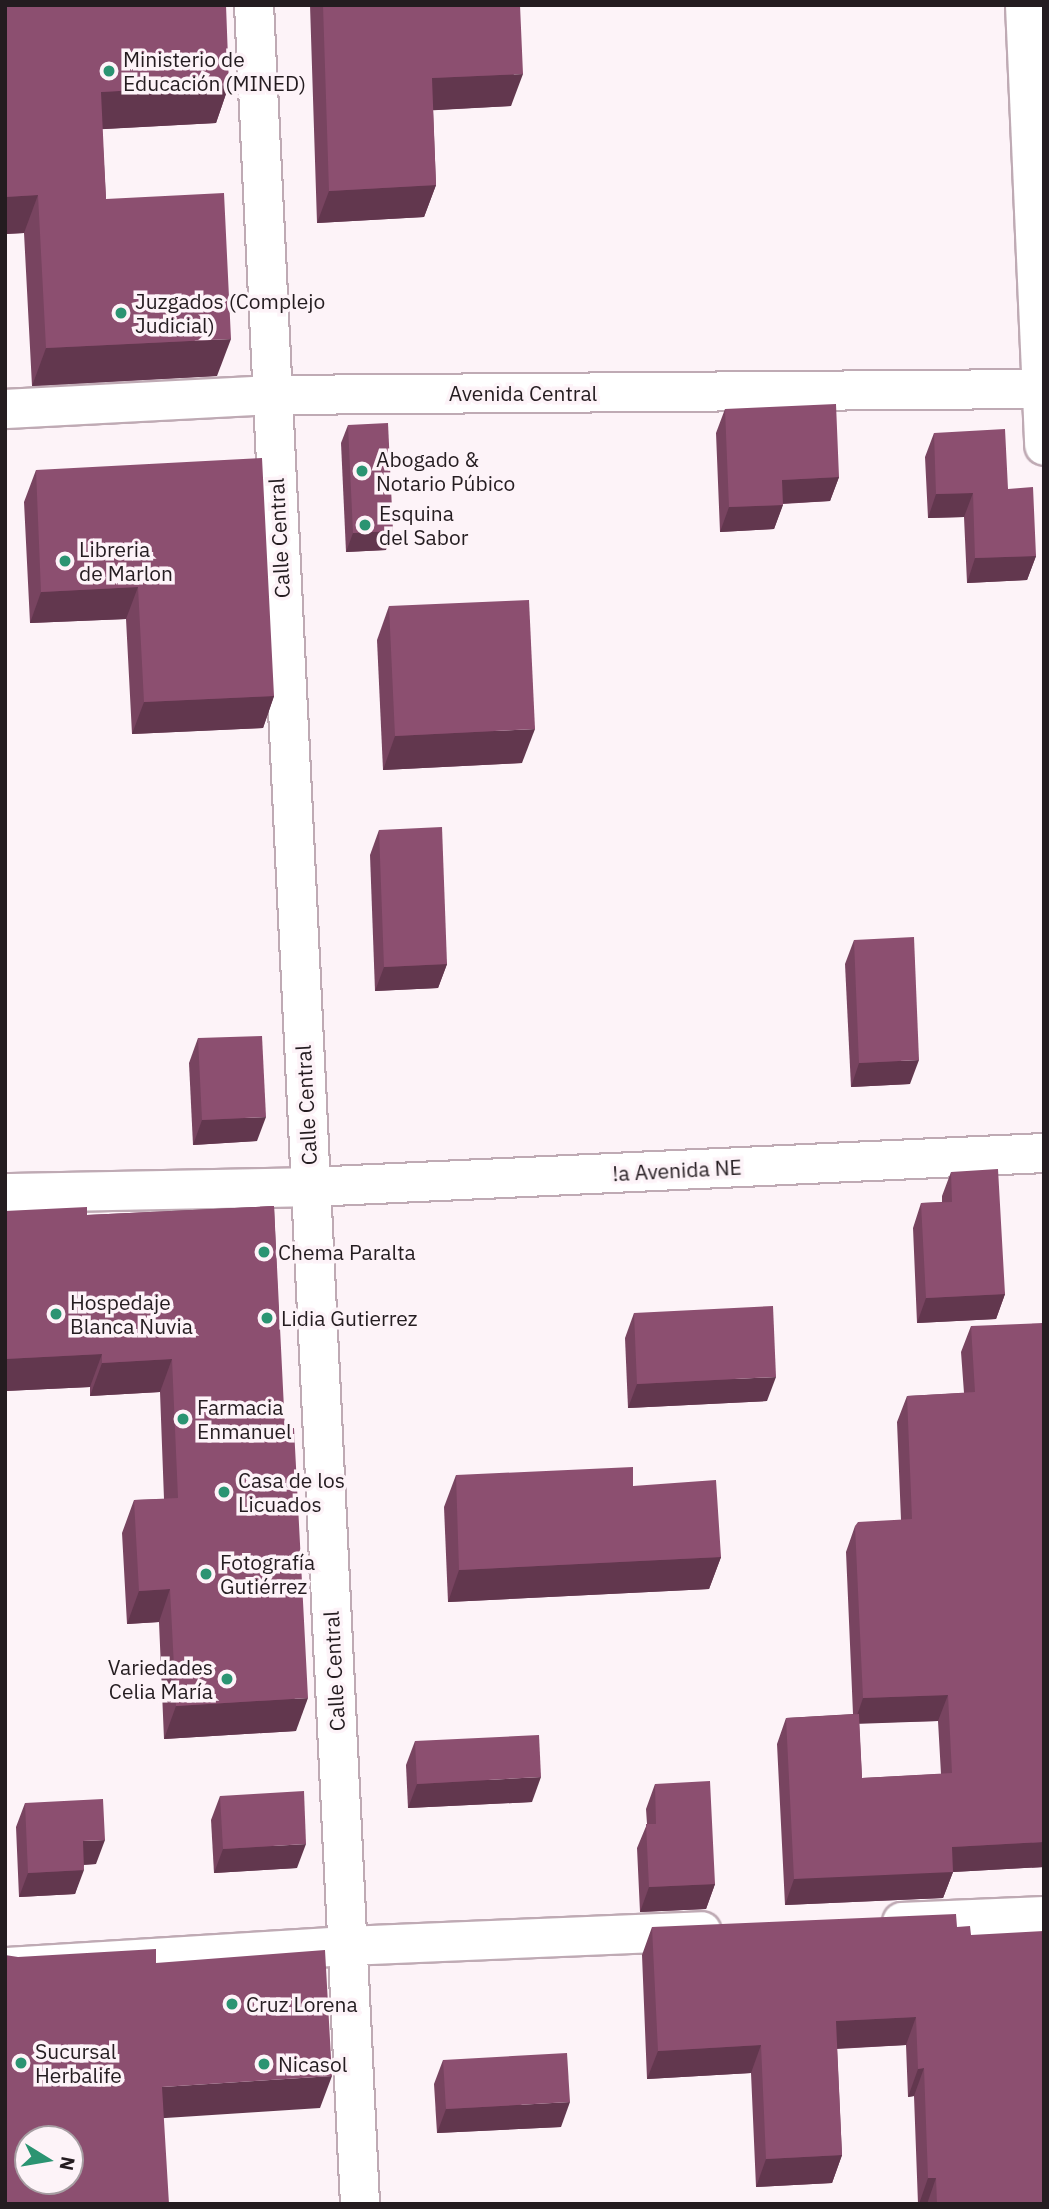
<!DOCTYPE html>
<meta charset="utf-8">
<style>
body{margin:0}
#map{position:relative;width:1049px;height:2209px;overflow:hidden;background:#fdf3f8;font-family:"IBM Plex Sans",sans-serif}
div>[style]{position:absolute}
[style*='--x']{left:calc(var(--x)*1px);top:calc(var(--y)*1px);width:calc(var(--w)*1px);rotate:calc(var(--a)*1deg)}
.roads{filter:drop-shadow(2px 0 #bfaab4) drop-shadow(-2px 0 #bfaab4) drop-shadow(0 2px #bfaab4) drop-shadow(0 -2px #bfaab4)}
.minor>*{height:38px;margin:-19px;padding:0 19px;transform-origin:19px;border-radius:19px;background:#fff}
.trunk>*{height:38px;margin:-19px;padding:0 19px;transform-origin:19px;border-radius:19px;background:#fff}
.wall>*{inset:0;background:#784460}
.shaded-wall>*{inset:0;background:#62374e}
.building>*{inset:0;background:#8c4f70}
.dots>*{width:19px;height:19px;translate:-50% -50%;box-sizing:border-box;border:4px solid #fdf3f8;border-radius:50%}
span{translate:-50% -50%;white-space:nowrap;text-align:center;line-height:1.15;-webkit-text-stroke:7px #fdf3f8;paint-order:stroke}
.poi-label{font-size:21px;color:#241c20}
.left{translate:0 -50%;text-align:left}
.right{translate:-100% -50%;text-align:right}
.street-label{font-size:21px;color:#241c20}
.frame{position:absolute;inset:0;border:7px solid #241c20;pointer-events:none}
.north{position:absolute;left:14px;top:2125px;width:70px;height:70px;box-sizing:border-box;background:#fdf3f8;border:2px solid #a69da2;border-radius:50%;rotate:101deg;font-size:19px;font-weight:700;line-height:28px;text-align:center;color:#241c20}
.north::after{content:'';display:block;margin:auto;width:24px;height:32px;background:#2b9472;clip-path:polygon(50% 0,100% 100%,50% 72%,0 100%)}
</style>
<div id="map">
<div class="roads">
<div class="minor">
<i style="--x:5;--y:409;--w:268;--a:-3"></i>
<i style="--x:273;--y:395;--w:771;--a:-0.45"></i>
<i style="--x:5;--y:1193;--w:305;--a:-1.1"></i>
<i style="--x:310;--y:1187;--w:735;--a:-2.65"></i>
<i style="--x:902;--y:1922;--w:142;--a:-2.4"></i>
<i style="--x:5;--y:1967;--w:344;--a:-3.5"></i>
<i style="--x:348;--y:1946;--w:354;--a:-2.4"></i>
</div>
<div class="trunk">
<i style="--x:254;--y:5;--w:2202;--a:87.24"></i>
<i style="--x:1025;--y:5;--w:441;--a:87.5"></i>
</div>
</div>
<div class="wall">
<i style="clip-path:polygon(5px 5px,229px 85px,216px 123px,102px 129px,106px 199px,217px 376px,32px 386px,24px 233px,5px 234px)"></i>
<i style="clip-path:polygon(310px 5px,520px 5px,511px 106px,433px 110px,436px 185px,424px 217px,317px 223px)"></i>
<i style="clip-path:polygon(725px 409px,839px 477px,830px 501px,783px 504px,774px 529px,720px 532px,716px 433px)"></i>
<i style="clip-path:polygon(348px 425px,386px 550px,346px 552px,341px 443px)"></i>
<i style="clip-path:polygon(934px 433px,1008px 489px,1036px 556px,1027px 580px,967px 583px,964px 517px,928px 518px,925px 457px)"></i>
<i style="clip-path:polygon(36px 470px,274px 696px,263px 728px,132px 734px,126px 619px,30px 623px,24px 502px)"></i>
<i style="clip-path:polygon(389px 606px,522px 763px,383px 770px,377px 640px)"></i>
<i style="clip-path:polygon(379px 830px,447px 964px,438px 988px,375px 991px,370px 855px)"></i>
<i style="clip-path:polygon(854px 940px,910px 1084px,851px 1087px,845px 964px)"></i>
<i style="clip-path:polygon(198px 1038px,257px 1141px,193px 1145px,189px 1063px)"></i>
<i style="clip-path:polygon(951px 1172px,1005px 1294px,996px 1319px,917px 1323px,913px 1228px,921px 1203px,942px 1202px,942px 1196px)"></i>
<i style="clip-path:polygon(274px 1206px,296px 1731px,164px 1739px,159px 1622px,127px 1624px,122px 1533px,134px 1500px,164px 1499px,160px 1392px,90px 1396px,90px 1387px,5px 1391px,5px 1211px,87px 1215px)"></i>
<i style="clip-path:polygon(634px 1313px,767px 1401px,628px 1408px,625px 1338px)"></i>
<i style="clip-path:polygon(evenodd,971px 1326px,1044px 1335px,1044px 1867px,953px 1872px,943px 1898px,785px 1905px,777px 1744px,786px 1718px,853px 1714px,846px 1552px,855px 1526px,901px 1520px,897px 1422px,907px 1396px,964px 1393px,961px 1352px,971px 1326px,938px 1721px,941px 1774px,862px 1778px,859px 1723px,938px 1721px)"></i>
<i style="clip-path:polygon(456px 1475px,633px 1486px,721px 1557px,709px 1589px,448px 1602px,444px 1507px)"></i>
<i style="clip-path:polygon(415px 1741px,532px 1802px,408px 1808px,406px 1765px)"></i>
<i style="clip-path:polygon(655px 1784px,715px 1884px,706px 1909px,640px 1912px,637px 1848px,647px 1824px,646px 1809px)"></i>
<i style="clip-path:polygon(220px 1796px,297px 1868px,214px 1873px,211px 1820px)"></i>
<i style="clip-path:polygon(25px 1803px,96px 1864px,84px 1865px,75px 1894px,19px 1897px,16px 1827px)"></i>
<i style="clip-path:polygon(652px 1927px,957px 1927px,971px 1935px,1044px 2204px,918px 2204px,914px 2096px,908px 2097px,906px 2045px,837px 2049px,842px 2155px,832px 2183px,756px 2187px,751px 2073px,647px 2079px,642px 1955px)"></i>
<i style="clip-path:polygon(443px 2060px,561px 2127px,437px 2133px,434px 2084px)"></i>
</div>
<div class="shaded-wall">
<i style="clip-path:polygon(523px 74px,511px 106px,420px 111px,432px 78px)"></i>
<i style="clip-path:polygon(229px 85px,216px 123px,87px 130px,101px 92px)"></i>
<i style="clip-path:polygon(436px 185px,424px 217px,317px 223px,329px 191px)"></i>
<i style="clip-path:polygon(38px 195px,24px 233px,5px 234px,5px 197px)"></i>
<i style="clip-path:polygon(231px 339px,217px 376px,32px 386px,46px 348px)"></i>
<i style="clip-path:polygon(839px 477px,830px 501px,773px 504px,782px 480px)"></i>
<i style="clip-path:polygon(973px 493px,964px 517px,928px 518px,936px 494px)"></i>
<i style="clip-path:polygon(783px 505px,774px 529px,720px 532px,729px 507px)"></i>
<i style="clip-path:polygon(393px 531px,386px 550px,346px 552px,353px 533px)"></i>
<i style="clip-path:polygon(1036px 556px,1027px 580px,967px 583px,975px 558px)"></i>
<i style="clip-path:polygon(138px 587px,126px 619px,30px 623px,41px 592px)"></i>
<i style="clip-path:polygon(274px 696px,263px 728px,132px 734px,144px 702px)"></i>
<i style="clip-path:polygon(535px 729px,522px 763px,383px 770px,395px 736px)"></i>
<i style="clip-path:polygon(447px 964px,438px 988px,375px 991px,384px 967px)"></i>
<i style="clip-path:polygon(919px 1060px,910px 1084px,851px 1087px,859px 1063px)"></i>
<i style="clip-path:polygon(266px 1117px,257px 1141px,193px 1145px,202px 1120px)"></i>
<i style="clip-path:polygon(1005px 1294px,996px 1319px,917px 1323px,926px 1298px)"></i>
<i style="clip-path:polygon(102px 1354px,90px 1387px,5px 1391px,5px 1359px)"></i>
<i style="clip-path:polygon(172px 1359px,160px 1392px,90px 1396px,102px 1363px)"></i>
<i style="clip-path:polygon(776px 1377px,767px 1401px,628px 1408px,637px 1384px)"></i>
<i style="clip-path:polygon(721px 1557px,709px 1589px,448px 1602px,459px 1570px)"></i>
<i style="clip-path:polygon(170px 1589px,159px 1622px,127px 1624px,139px 1591px)"></i>
<i style="clip-path:polygon(948px 1695px,938px 1721px,854px 1724px,863px 1698px)"></i>
<i style="clip-path:polygon(308px 1698px,296px 1731px,164px 1739px,176px 1706px)"></i>
<i style="clip-path:polygon(541px 1777px,532px 1802px,408px 1808px,417px 1784px)"></i>
<i style="clip-path:polygon(105px 1840px,96px 1864px,74px 1865px,83px 1841px)"></i>
<i style="clip-path:polygon(1044px 1842px,1044px 1867px,953px 1872px,943px 1898px,785px 1905px,794px 1879px,952px 1847px)"></i>
<i style="clip-path:polygon(306px 1844px,297px 1868px,214px 1873px,223px 1849px)"></i>
<i style="clip-path:polygon(84px 1870px,75px 1894px,19px 1897px,28px 1873px)"></i>
<i style="clip-path:polygon(715px 1884px,706px 1909px,640px 1912px,649px 1887px)"></i>
<i style="clip-path:polygon(916px 2017px,906px 2045px,825px 2049px,836px 2021px)"></i>
<i style="clip-path:polygon(761px 2045px,751px 2073px,647px 2079px,658px 2051px)"></i>
<i style="clip-path:polygon(924px 2068px,914px 2096px,908px 2097px,918px 2069px)"></i>
<i style="clip-path:polygon(332px 2076px,320px 2108px,150px 2119px,162px 2087px)"></i>
<i style="clip-path:polygon(570px 2102px,561px 2127px,437px 2133px,446px 2109px)"></i>
<i style="clip-path:polygon(842px 2155px,832px 2183px,756px 2187px,766px 2159px)"></i>
<i style="clip-path:polygon(928px 2178px,936px 2178px,927px 2204px,919px 2204px)"></i>
</div>
<div class="building">
<i style="clip-path:polygon(5px 5px,226px 5px,229px 85px,101px 92px,106px 199px,224px 193px,231px 339px,46px 348px,38px 195px,5px 197px)"></i>
<i style="clip-path:polygon(323px 5px,520px 5px,523px 74px,432px 78px,436px 185px,329px 191px)"></i>
<i style="clip-path:polygon(836px 404px,839px 477px,782px 480px,783px 505px,729px 507px,725px 409px)"></i>
<i style="clip-path:polygon(388px 423px,393px 531px,353px 533px,348px 425px)"></i>
<i style="clip-path:polygon(1005px 429px,1008px 489px,1033px 487px,1036px 556px,975px 558px,973px 493px,936px 494px,934px 433px)"></i>
<i style="clip-path:polygon(262px 458px,274px 696px,144px 702px,138px 587px,41px 592px,36px 470px)"></i>
<i style="clip-path:polygon(529px 600px,535px 729px,395px 736px,389px 606px)"></i>
<i style="clip-path:polygon(442px 827px,447px 964px,384px 967px,379px 830px)"></i>
<i style="clip-path:polygon(914px 937px,919px 1060px,859px 1063px,854px 940px)"></i>
<i style="clip-path:polygon(262px 1036px,266px 1117px,202px 1120px,198px 1038px)"></i>
<i style="clip-path:polygon(998px 1169px,1005px 1294px,926px 1298px,921px 1203px,952px 1202px,951px 1172px)"></i>
<i style="clip-path:polygon(274px 1206px,285px 1429px,294px 1428px,308px 1698px,176px 1706px,170px 1589px,139px 1591px,134px 1500px,178px 1498px,172px 1359px,102px 1363px,102px 1354px,5px 1359px,5px 1211px,87px 1207px,87px 1215px)"></i>
<i style="clip-path:polygon(773px 1306px,776px 1377px,637px 1384px,634px 1313px)"></i>
<i style="clip-path:polygon(1043px 1323px,1044px 1842px,952px 1847px,953px 1872px,794px 1879px,786px 1718px,859px 1714px,862px 1778px,952px 1773px,948px 1695px,863px 1698px,855px 1526px,858px 1522px,912px 1519px,907px 1396px,975px 1392px,971px 1326px)"></i>
<i style="clip-path:polygon(633px 1467px,633px 1486px,716px 1480px,721px 1557px,459px 1570px,456px 1475px)"></i>
<i style="clip-path:polygon(539px 1735px,541px 1777px,417px 1784px,415px 1741px)"></i>
<i style="clip-path:polygon(710px 1781px,715px 1884px,649px 1887px,646px 1824px,656px 1824px,655px 1784px)"></i>
<i style="clip-path:polygon(304px 1791px,306px 1844px,223px 1849px,220px 1796px)"></i>
<i style="clip-path:polygon(103px 1799px,105px 1840px,83px 1841px,84px 1870px,28px 1873px,25px 1803px)"></i>
<i style="clip-path:polygon(956px 1914px,957px 1927px,970px 1926px,971px 1935px,1044px 1931px,1044px 2204px,937px 2204px,936px 2178px,928px 2178px,924px 2068px,918px 2069px,916px 2017px,836px 2021px,842px 2155px,766px 2159px,761px 2045px,658px 2051px,652px 1927px)"></i>
<i style="clip-path:polygon(evenodd,156px 1949px,156px 1963px,325px 1950px,332px 2076px,162px 2087px,169px 2204px,5px 2204px,5px 1955px,18px 1957px,156px 1949px,28px 2139px,70px 2139px,70px 2181px,28px 2181px,28px 2139px)"></i>
<i style="clip-path:polygon(567px 2053px,570px 2102px,446px 2109px,443px 2060px)"></i>
</div>
<div class="dots">
<i style="left:109px;top:71px;background:#2b9472"></i>
<i style="left:121px;top:313px;background:#2b9472"></i>
<i style="left:362px;top:471px;background:#2b9472"></i>
<i style="left:365px;top:525px;background:#2b9472"></i>
<i style="left:65px;top:561px;background:#2b9472"></i>
<i style="left:264px;top:1252px;background:#2b9472"></i>
<i style="left:56px;top:1314px;background:#2b9472"></i>
<i style="left:267px;top:1318px;background:#2b9472"></i>
<i style="left:183px;top:1419px;background:#2b9472"></i>
<i style="left:224px;top:1492px;background:#2b9472"></i>
<i style="left:206px;top:1574px;background:#2b9472"></i>
<i style="left:227px;top:1679px;background:#2b9472"></i>
<i style="left:232px;top:2004px;background:#2b9472"></i>
<i style="left:21px;top:2063px;background:#2b9472"></i>
<i style="left:264px;top:2064px;background:#2b9472"></i>
</div>
<div class="poi-label">
<span class="left" style="left:123px;top:71px">Ministerio de<br>Educación (MINED)</span>
<span class="left" style="left:135px;top:313px">Juzgados (Complejo<br>Judicial)</span>
<span class="left" style="left:376px;top:471px">Abogado &amp;<br>Notario Púbico</span>
<span class="left" style="left:379px;top:525px">Esquina<br>del Sabor</span>
<span class="left" style="left:79px;top:561px">Libreria<br>de Marlon</span>
<span class="left" style="left:278px;top:1252px">Chema Paralta</span>
<span class="left" style="left:70px;top:1314px">Hospedaje<br>Blanca Nuvia</span>
<span class="left" style="left:281px;top:1318px">Lidia Gutierrez</span>
<span class="left" style="left:197px;top:1419px">Farmacia<br>Enmanuel</span>
<span class="left" style="left:238px;top:1492px">Casa de los<br>Licuados</span>
<span class="left" style="left:220px;top:1574px">Fotografía<br>Gutiérrez</span>
<span class="right" style="left:213px;top:1679px">Variedades<br>Celia María</span>
<span class="left" style="left:246px;top:2004px">Cruz Lorena</span>
<span class="left" style="left:35px;top:2063px">Sucursal<br>Herbalife</span>
<span class="left" style="left:278px;top:2064px">Nicasol</span>
</div>
<div class="street-label">
<span style="left:523px;top:393px">Avenida Central</span>
<span style="left:279px;top:538px;rotate:-93deg">Calle Central</span>
<span style="left:306px;top:1105px;rotate:-93deg">Calle Central</span>
<span style="left:677px;top:1170px;rotate:-3deg">!a Avenida NE</span>
<span style="left:334px;top:1671px;rotate:-93deg">Calle Central</span>
</div>
<div class="frame"></div>
<div class="north">N</div>
</div>
